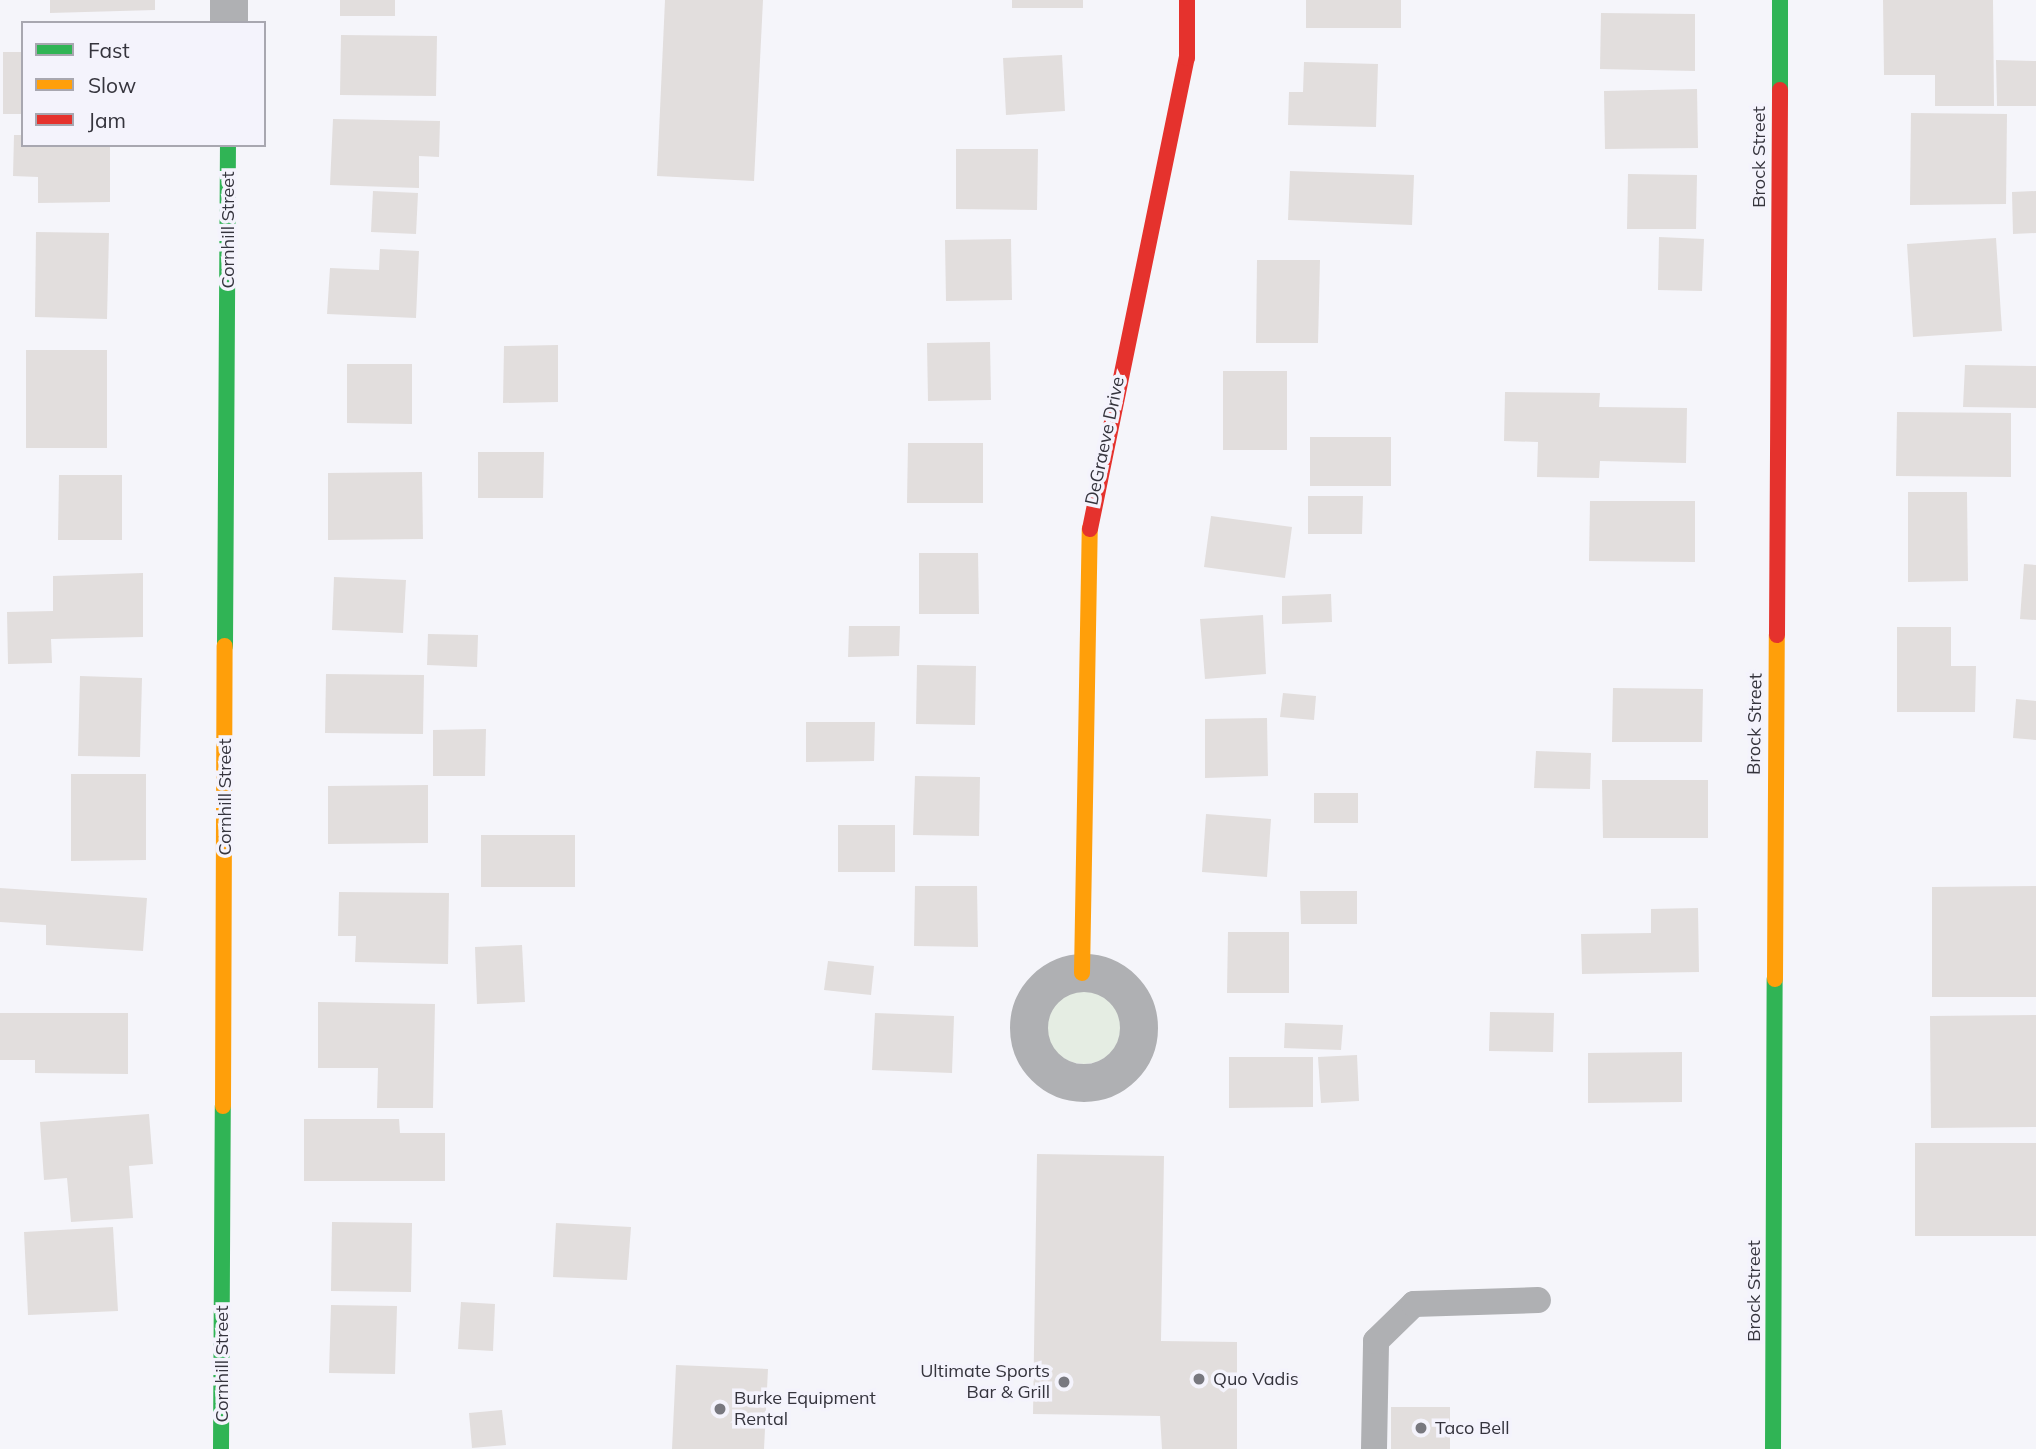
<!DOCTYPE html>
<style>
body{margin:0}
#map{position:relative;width:2036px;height:1449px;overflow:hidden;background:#f5f5fa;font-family:Mulish,sans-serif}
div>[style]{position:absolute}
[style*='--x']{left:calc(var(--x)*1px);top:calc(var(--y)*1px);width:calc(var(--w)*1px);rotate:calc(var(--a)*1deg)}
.green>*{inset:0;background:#e5ede3}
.round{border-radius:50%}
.building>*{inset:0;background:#e2dedd}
.lane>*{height:26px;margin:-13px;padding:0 13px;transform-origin:13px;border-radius:13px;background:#afb0b3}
.street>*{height:38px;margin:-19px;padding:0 19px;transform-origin:19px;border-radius:19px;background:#afb0b3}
.street>.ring{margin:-19px;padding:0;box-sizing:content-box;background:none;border:38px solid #afb0b3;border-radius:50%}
.fast>*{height:16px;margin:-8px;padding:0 8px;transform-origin:8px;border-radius:8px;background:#30b455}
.slow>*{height:16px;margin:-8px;padding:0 8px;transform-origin:8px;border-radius:8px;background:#ff9f0a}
.jam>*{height:16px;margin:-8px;padding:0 8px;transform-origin:8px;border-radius:8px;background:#e5322d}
.dots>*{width:19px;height:19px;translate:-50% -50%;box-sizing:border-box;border:4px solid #f4f3fc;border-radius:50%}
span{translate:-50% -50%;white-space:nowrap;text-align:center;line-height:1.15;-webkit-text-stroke:7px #f4f3fc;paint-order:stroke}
.street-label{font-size:18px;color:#35343d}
.poi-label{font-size:18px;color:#35343d}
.right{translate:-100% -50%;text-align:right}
.left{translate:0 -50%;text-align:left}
.legend{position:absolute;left:21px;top:21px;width:245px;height:126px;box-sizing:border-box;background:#f4f3fc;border:2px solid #a8a7b0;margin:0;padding:9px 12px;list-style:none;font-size:21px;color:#35343d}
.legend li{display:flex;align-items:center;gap:14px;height:35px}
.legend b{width:35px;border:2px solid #a8a7b0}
</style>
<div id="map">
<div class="green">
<i class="round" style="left:1045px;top:986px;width:78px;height:78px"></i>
</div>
<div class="building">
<i style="clip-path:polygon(50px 0,155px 0,155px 10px,50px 13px)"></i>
<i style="clip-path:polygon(340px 0,395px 0,395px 16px,340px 16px)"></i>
<i style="clip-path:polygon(665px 0,763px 0,754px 181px,657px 176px)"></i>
<i style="clip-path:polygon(1012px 0,1083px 0,1083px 8px,1012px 8px)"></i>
<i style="clip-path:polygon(1306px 0,1401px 0,1401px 28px,1306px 28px)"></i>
<i style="clip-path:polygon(1883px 0,1993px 0,1994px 106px,1935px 106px,1935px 75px,1884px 75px)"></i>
<i style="clip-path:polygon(1601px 13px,1695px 14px,1695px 71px,1600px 69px)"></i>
<i style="clip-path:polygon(341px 35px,437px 36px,436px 96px,340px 95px)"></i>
<i style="clip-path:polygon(3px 52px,23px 52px,23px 114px,3px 114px)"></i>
<i style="clip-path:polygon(1062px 55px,1065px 111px,1006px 115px,1003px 58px)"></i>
<i style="clip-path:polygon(1996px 60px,2036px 61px,2036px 106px,1997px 106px)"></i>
<i style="clip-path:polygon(1304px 62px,1378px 64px,1376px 127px,1288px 125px,1289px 92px,1303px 92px)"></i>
<i style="clip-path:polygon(1697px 89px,1698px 148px,1605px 149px,1604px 91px)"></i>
<i style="clip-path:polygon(1911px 113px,2007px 114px,2006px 204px,1910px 205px)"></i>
<i style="clip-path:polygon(333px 119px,440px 121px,439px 157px,419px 156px,419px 188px,330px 185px)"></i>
<i style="clip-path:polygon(14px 135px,23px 135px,23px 145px,110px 145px,110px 202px,38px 203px,38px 177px,13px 176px)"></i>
<i style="clip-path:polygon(956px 149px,1038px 149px,1037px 210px,956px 209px)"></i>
<i style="clip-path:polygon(1290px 171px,1414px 175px,1412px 225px,1288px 220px)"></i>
<i style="clip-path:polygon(1628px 174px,1697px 175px,1696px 229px,1627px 229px)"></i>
<i style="clip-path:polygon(373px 191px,418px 193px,416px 234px,371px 232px)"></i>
<i style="clip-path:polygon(2036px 191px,2036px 233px,2013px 234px,2012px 192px)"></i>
<i style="clip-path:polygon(36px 232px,109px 233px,107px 319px,35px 317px)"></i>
<i style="clip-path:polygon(1659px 237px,1704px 239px,1702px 291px,1658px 290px)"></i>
<i style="clip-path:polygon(1996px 238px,2002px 331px,1913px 337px,1907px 244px)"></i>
<i style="clip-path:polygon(1011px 239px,1012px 300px,946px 301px,945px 240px)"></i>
<i style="clip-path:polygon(380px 249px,419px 251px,416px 318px,327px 314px,330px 268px,379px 270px)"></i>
<i style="clip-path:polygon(1257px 260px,1320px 260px,1318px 343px,1256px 343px)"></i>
<i style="clip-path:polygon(990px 342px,991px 400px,928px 401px,927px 343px)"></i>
<i style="clip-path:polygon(558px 345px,558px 402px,503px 403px,504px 346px)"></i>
<i style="clip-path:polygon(26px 350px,107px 350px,107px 448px,26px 448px)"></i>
<i style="clip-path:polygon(347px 364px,412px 364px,412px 424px,347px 423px)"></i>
<i style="clip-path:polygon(1965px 365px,2036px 366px,2036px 408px,1963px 407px)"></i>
<i style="clip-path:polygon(1223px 371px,1287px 371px,1287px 450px,1223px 450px)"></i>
<i style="clip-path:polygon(1505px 392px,1600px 393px,1599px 407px,1687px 408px,1686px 463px,1600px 461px,1599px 478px,1537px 477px,1538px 442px,1504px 441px)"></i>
<i style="clip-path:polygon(1897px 412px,2011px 413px,2011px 477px,1896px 476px)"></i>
<i style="clip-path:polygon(1310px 437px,1391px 437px,1391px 486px,1310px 486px)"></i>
<i style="clip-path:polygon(908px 443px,983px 443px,983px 503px,907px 503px)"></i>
<i style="clip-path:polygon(478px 452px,544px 452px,543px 498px,478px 498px)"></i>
<i style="clip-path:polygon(422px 472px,423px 539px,328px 540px,328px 473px)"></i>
<i style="clip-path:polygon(59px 475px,122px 475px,122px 540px,58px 540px)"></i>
<i style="clip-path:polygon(1908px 492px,1967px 492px,1968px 581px,1908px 582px)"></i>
<i style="clip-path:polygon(1308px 496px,1363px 496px,1362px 534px,1308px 534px)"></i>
<i style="clip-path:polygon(1590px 501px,1695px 501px,1695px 562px,1589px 561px)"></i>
<i style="clip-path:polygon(1211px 516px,1292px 527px,1285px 578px,1204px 567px)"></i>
<i style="clip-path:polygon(919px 553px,978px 553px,979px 614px,919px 614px)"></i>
<i style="clip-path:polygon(2024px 564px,2036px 565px,2036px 620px,2020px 619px)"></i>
<i style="clip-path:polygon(143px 573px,143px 637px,51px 639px,52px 663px,8px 664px,7px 612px,53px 611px,53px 576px)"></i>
<i style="clip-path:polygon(334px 577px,406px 580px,403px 633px,332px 630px)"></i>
<i style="clip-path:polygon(1331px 594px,1332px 622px,1282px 624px,1282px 596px)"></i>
<i style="clip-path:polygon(1263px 615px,1266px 674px,1205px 679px,1200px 619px)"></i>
<i style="clip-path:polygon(849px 626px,900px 626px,899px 656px,848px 657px)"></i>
<i style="clip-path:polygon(1897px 627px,1951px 627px,1951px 666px,1976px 666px,1975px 712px,1897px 712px)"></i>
<i style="clip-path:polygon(428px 634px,478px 635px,477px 667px,427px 665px)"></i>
<i style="clip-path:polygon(917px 665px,976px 666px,975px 725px,916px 724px)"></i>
<i style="clip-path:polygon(326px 674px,424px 675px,423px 734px,325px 733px)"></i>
<i style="clip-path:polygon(80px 676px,142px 678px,140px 757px,78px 756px)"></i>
<i style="clip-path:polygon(1613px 688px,1703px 689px,1702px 742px,1612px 742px)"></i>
<i style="clip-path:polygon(1283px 693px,1316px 696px,1314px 720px,1280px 717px)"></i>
<i style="clip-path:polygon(2016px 699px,2036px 701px,2036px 740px,2013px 738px)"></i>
<i style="clip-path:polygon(1267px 718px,1268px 776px,1205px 778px,1205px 719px)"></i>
<i style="clip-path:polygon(806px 722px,875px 722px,874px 761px,806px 762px)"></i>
<i style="clip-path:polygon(486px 729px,485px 776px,433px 776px,433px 730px)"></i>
<i style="clip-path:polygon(1536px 751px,1591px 753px,1590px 789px,1534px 788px)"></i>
<i style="clip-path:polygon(71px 774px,146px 774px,146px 860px,71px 861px)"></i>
<i style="clip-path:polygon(915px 776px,980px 777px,979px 836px,913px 835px)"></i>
<i style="clip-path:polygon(1602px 780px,1708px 780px,1708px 838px,1603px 838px)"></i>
<i style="clip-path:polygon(428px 785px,428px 843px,328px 844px,328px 786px)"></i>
<i style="clip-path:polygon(1314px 793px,1358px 793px,1358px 823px,1314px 823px)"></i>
<i style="clip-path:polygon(1206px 814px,1271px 819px,1267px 877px,1202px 872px)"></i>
<i style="clip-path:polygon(838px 825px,895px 825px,895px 872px,838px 872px)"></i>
<i style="clip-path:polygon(481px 835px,575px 835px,575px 887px,481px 887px)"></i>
<i style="clip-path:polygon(915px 886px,977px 886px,978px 947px,914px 946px)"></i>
<i style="clip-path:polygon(2036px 886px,2036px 997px,1932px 997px,1932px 887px)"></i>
<i style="clip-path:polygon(0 888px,147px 898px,143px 951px,46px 945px,46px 925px,0 922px)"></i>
<i style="clip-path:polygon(1300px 891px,1357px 891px,1357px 924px,1301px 924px)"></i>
<i style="clip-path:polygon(339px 892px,449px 893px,448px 964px,355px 962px,356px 936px,338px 936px)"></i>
<i style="clip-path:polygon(1698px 908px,1699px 972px,1582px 974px,1581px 934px,1651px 933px,1651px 909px)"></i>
<i style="clip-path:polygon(1228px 932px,1289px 932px,1289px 993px,1227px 993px)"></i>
<i style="clip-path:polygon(522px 945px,525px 1002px,477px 1004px,475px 947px)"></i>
<i style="clip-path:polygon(828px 961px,874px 966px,871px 995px,824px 990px)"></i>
<i style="clip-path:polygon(318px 1002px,435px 1004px,433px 1108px,377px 1108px,378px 1068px,318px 1068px)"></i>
<i style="clip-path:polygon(1490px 1012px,1554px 1013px,1553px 1052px,1489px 1051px)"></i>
<i style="clip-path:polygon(0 1013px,128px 1013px,128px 1074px,35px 1073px,35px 1060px,0 1060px)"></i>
<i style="clip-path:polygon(875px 1013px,954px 1016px,952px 1073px,872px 1070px)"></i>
<i style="clip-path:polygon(2036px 1015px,2036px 1127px,1931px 1128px,1930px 1016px)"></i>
<i style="clip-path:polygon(1285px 1023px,1343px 1025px,1341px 1050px,1284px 1048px)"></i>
<i style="clip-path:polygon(1682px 1052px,1682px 1102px,1588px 1103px,1588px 1053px)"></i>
<i style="clip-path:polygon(1357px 1055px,1359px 1101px,1321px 1103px,1318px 1057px)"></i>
<i style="clip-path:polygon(1229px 1057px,1313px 1057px,1313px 1107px,1229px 1108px)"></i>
<i style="clip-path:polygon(149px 1114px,153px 1164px,129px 1166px,133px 1218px,71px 1222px,67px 1178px,44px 1180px,40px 1122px)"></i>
<i style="clip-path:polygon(304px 1119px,399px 1119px,400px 1133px,445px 1133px,445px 1181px,304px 1181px)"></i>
<i style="clip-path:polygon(1915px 1143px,2036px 1143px,2036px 1236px,1915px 1236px)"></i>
<i style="clip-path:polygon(1037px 1154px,1164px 1156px,1161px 1341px,1237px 1342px,1237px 1449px,1162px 1449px,1160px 1416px,1033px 1414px)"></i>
<i style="clip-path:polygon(332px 1222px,412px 1223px,411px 1292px,331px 1291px)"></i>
<i style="clip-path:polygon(556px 1223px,631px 1227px,627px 1280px,553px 1277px)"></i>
<i style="clip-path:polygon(113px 1227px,118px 1311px,28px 1315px,24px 1232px)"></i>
<i style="clip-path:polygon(461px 1302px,495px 1304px,493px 1351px,458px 1349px)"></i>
<i style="clip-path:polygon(331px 1305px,397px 1306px,395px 1374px,329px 1373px)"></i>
<i style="clip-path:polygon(676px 1365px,768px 1369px,764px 1449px,672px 1449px)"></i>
<i style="clip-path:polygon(1391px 1407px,1450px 1407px,1450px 1449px,1391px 1449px)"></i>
<i style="clip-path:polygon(502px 1410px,506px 1445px,472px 1448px,469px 1413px)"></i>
</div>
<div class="lane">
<i style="--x:1374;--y:1449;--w:108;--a:-88.9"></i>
<i style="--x:1376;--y:1341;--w:53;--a:-44.2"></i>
<i style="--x:1414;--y:1304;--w:124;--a:-1.8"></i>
</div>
<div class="street">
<i style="--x:229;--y:23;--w:23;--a:-90"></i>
<i class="ring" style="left:1029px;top:973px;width:72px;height:72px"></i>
</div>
<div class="fast">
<i style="--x:1780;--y:90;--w:90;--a:-90"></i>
<i style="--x:225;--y:646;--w:501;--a:-89.66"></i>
<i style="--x:221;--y:1449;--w:343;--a:-89.7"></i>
<i style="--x:1773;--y:1449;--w:470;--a:-89.8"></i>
</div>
<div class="slow">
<i style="--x:1082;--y:973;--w:444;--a:-89"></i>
<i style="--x:1775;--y:979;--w:344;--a:-89.7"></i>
<i style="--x:223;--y:1106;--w:460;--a:-89.8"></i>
</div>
<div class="jam">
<i style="--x:1090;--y:529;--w:481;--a:-78.4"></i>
<i style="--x:1187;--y:58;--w:58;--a:-90"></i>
<i style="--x:1777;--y:635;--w:545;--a:-89.68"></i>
</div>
<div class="dots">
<i style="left:1199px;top:1379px;background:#78787f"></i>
<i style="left:1064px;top:1382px;background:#78787f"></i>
<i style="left:720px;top:1409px;background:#78787f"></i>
<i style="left:1421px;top:1428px;background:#78787f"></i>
</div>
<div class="street-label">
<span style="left:1759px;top:157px;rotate:-90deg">Brock Street</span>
<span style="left:228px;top:230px;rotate:-90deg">Cornhill Street</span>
<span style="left:1105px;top:441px;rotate:-78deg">DeGraeve Drive</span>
<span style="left:1755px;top:724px;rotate:-89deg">Brock Street</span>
<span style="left:225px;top:797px;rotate:-90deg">Cornhill Street</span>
<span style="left:1754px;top:1291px;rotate:-90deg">Brock Street</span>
<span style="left:222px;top:1364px;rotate:-90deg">Cornhill Street</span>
</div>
<div class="poi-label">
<span class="right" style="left:1050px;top:1382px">Ultimate Sports<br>Bar &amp; Grill</span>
<span class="left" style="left:1213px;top:1379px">Quo Vadis</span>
<span class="left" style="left:734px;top:1409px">Burke Equipment<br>Rental</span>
<span class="left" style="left:1435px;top:1428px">Taco Bell</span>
</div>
<ul class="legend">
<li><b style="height:9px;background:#30b455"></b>Fast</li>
<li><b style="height:9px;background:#ff9f0a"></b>Slow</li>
<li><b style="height:9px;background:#e5322d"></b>Jam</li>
</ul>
</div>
